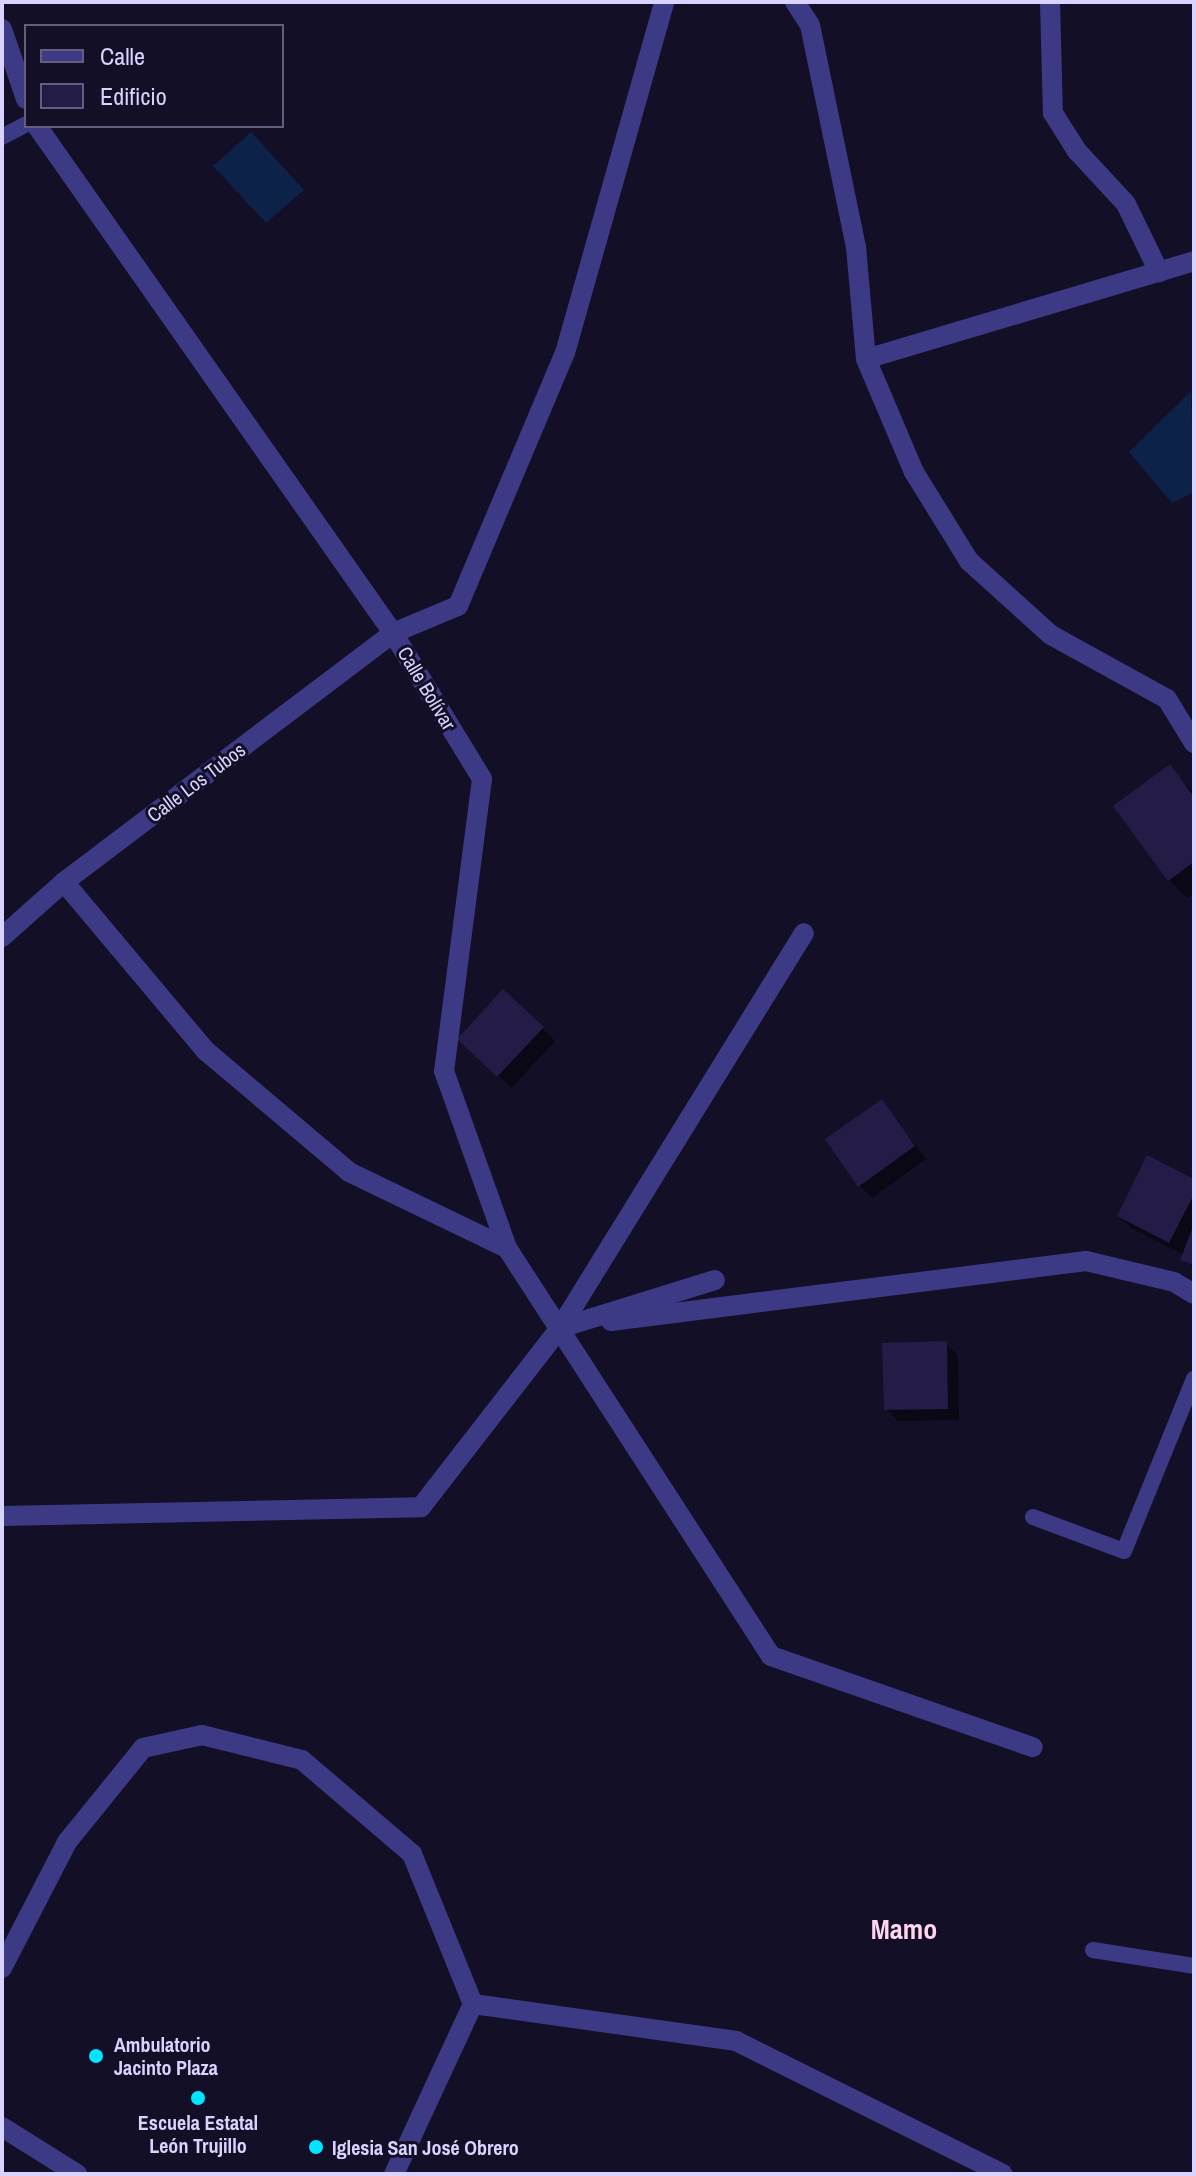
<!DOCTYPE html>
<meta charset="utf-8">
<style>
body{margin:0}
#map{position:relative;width:1196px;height:2176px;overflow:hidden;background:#130f26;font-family:"Archivo Narrow",sans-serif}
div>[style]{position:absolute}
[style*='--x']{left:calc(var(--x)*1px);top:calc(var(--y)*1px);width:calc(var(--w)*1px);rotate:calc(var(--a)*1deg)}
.water>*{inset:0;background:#0c2248}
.shadow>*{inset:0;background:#0007}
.building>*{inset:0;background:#241b47}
.lane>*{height:16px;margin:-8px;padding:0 8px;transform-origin:8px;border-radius:8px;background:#3d3a85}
.street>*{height:20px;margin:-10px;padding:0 10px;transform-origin:10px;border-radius:10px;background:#3d3a85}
.dots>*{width:22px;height:22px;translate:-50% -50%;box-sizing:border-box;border:4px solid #130f26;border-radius:50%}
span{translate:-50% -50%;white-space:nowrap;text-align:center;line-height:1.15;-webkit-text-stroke:6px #130f26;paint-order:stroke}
.street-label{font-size:20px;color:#d9d4ff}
.poi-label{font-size:20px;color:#d9d4ff;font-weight:700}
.left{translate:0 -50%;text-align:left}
.district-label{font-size:28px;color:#ffd6f0;font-weight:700}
.frame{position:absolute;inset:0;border:4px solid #d9d4ff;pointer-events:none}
.legend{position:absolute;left:24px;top:24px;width:260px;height:104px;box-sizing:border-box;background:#130f26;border:2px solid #625e7d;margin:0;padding:10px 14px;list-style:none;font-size:24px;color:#d9d4ff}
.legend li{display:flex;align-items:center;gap:16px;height:40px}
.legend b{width:40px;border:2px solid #625e7d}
</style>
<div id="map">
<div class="water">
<i style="clip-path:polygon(251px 132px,304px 190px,266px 223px,213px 166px)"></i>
<i style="clip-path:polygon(1191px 391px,1194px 492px,1172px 503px,1129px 452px)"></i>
</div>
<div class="shadow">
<i style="clip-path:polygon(1170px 767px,1194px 793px,1194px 894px,1188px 898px,1169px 880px)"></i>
<i style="clip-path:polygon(542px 1028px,555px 1041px,511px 1088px,460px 1039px)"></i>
<i style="clip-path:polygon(882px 1102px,926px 1159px,872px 1198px,859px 1185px)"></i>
<i style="clip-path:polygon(1194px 1182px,1194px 1271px,1184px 1255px,1131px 1228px,1119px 1216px)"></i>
<i style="clip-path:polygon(946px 1343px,958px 1356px,959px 1420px,898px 1421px,886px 1409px)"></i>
</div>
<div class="building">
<i style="clip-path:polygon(1170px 764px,1194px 797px,1194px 862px,1168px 881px,1113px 806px)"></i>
<i style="clip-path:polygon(503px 989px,544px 1027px,497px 1077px,457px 1039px)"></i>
<i style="clip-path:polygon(882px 1099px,915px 1146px,858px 1187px,825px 1139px)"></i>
<i style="clip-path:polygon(1147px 1155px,1194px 1179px,1194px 1194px,1169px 1243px,1117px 1216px)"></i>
<i style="clip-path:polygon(1194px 1224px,1194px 1265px,1180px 1260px)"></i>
<i style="clip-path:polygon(947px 1341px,948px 1409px,884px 1410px,882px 1343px)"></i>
</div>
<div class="lane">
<i style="--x:2;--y:137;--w:27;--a:-28"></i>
<i style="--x:1033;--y:1517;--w:97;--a:20.5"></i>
<i style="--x:1124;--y:1551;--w:186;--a:-67.9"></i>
<i style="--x:1093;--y:1950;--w:102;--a:9"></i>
</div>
<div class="street">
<i style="--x:795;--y:2;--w:27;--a:57"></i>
<i style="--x:810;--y:25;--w:227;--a:78.3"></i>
<i style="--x:856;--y:247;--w:112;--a:84.9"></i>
<i style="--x:866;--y:359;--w:342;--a:-16.6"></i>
<i style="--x:1050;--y:2;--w:111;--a:88.5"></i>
<i style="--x:1053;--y:113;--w:45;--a:57.7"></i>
<i style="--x:1077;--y:151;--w:72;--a:47.2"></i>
<i style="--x:1126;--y:204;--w:76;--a:64.1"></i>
<i style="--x:2;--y:29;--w:74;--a:71.1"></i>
<i style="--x:37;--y:126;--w:620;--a:54.92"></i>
<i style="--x:393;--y:633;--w:171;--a:58.6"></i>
<i style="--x:482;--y:779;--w:294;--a:97.4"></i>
<i style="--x:444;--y:1071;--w:188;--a:70.4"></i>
<i style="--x:507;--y:1248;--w:486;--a:57.1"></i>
<i style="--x:771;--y:1656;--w:277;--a:19.2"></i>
<i style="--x:866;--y:359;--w:123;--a:67"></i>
<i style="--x:914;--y:472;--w:105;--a:58.3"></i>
<i style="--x:969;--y:561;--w:110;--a:42.1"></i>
<i style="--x:1051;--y:635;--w:132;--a:28.9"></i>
<i style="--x:1167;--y:699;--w:52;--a:58.5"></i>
<i style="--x:64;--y:882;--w:221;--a:50"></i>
<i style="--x:206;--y:1051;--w:187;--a:40.2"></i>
<i style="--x:349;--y:1172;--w:175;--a:25.7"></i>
<i style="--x:2;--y:937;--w:83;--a:-41.6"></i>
<i style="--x:64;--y:882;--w:413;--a:-37.1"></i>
<i style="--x:393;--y:633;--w:70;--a:-22.6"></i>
<i style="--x:458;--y:606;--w:275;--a:-67.1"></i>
<i style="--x:565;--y:353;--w:365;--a:-74.2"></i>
<i style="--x:611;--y:1321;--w:479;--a:-7.2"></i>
<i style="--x:1086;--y:1261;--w:90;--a:13.4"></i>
<i style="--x:1174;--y:1282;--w:23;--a:31"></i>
<i style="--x:560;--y:1328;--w:464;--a:-58.3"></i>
<i style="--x:2;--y:1516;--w:419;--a:-1.2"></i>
<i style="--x:421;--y:1507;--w:227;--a:-52.2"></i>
<i style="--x:560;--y:1328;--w:162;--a:-17.2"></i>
<i style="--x:2;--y:1968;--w:142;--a:-62.7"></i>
<i style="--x:67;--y:1842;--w:121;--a:-51"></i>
<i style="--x:143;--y:1748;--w:60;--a:-12.4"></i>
<i style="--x:202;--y:1735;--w:103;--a:14"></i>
<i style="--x:302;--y:1760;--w:145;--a:40.5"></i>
<i style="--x:412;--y:1854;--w:162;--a:67.9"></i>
<i style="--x:473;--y:2004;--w:187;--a:114.9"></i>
<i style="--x:473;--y:2004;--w:266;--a:8"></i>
<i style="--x:736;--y:2041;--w:298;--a:26.5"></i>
<i style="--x:2;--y:2127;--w:89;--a:32.1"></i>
</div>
<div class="dots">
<i style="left:96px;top:2056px;background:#00e5ff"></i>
<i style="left:198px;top:2098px;background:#00e5ff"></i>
<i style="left:316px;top:2147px;background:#00e5ff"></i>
</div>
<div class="street-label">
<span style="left:427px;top:688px;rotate:59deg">Calle Bolívar</span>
<span style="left:196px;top:782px;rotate:-37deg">Calle Los Tubos</span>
</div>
<div class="poi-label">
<span class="left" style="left:114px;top:2056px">Ambulatorio<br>Jacinto Plaza</span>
<span style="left:198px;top:2134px">Escuela Estatal<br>León Trujillo</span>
<span class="left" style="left:332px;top:2147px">Iglesia San José Obrero</span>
</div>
<div class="district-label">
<span style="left:904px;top:1929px">Mamo</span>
</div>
<div class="frame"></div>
<ul class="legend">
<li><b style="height:10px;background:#3d3a85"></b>Calle</li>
<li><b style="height:22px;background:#241b47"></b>Edificio</li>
</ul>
</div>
